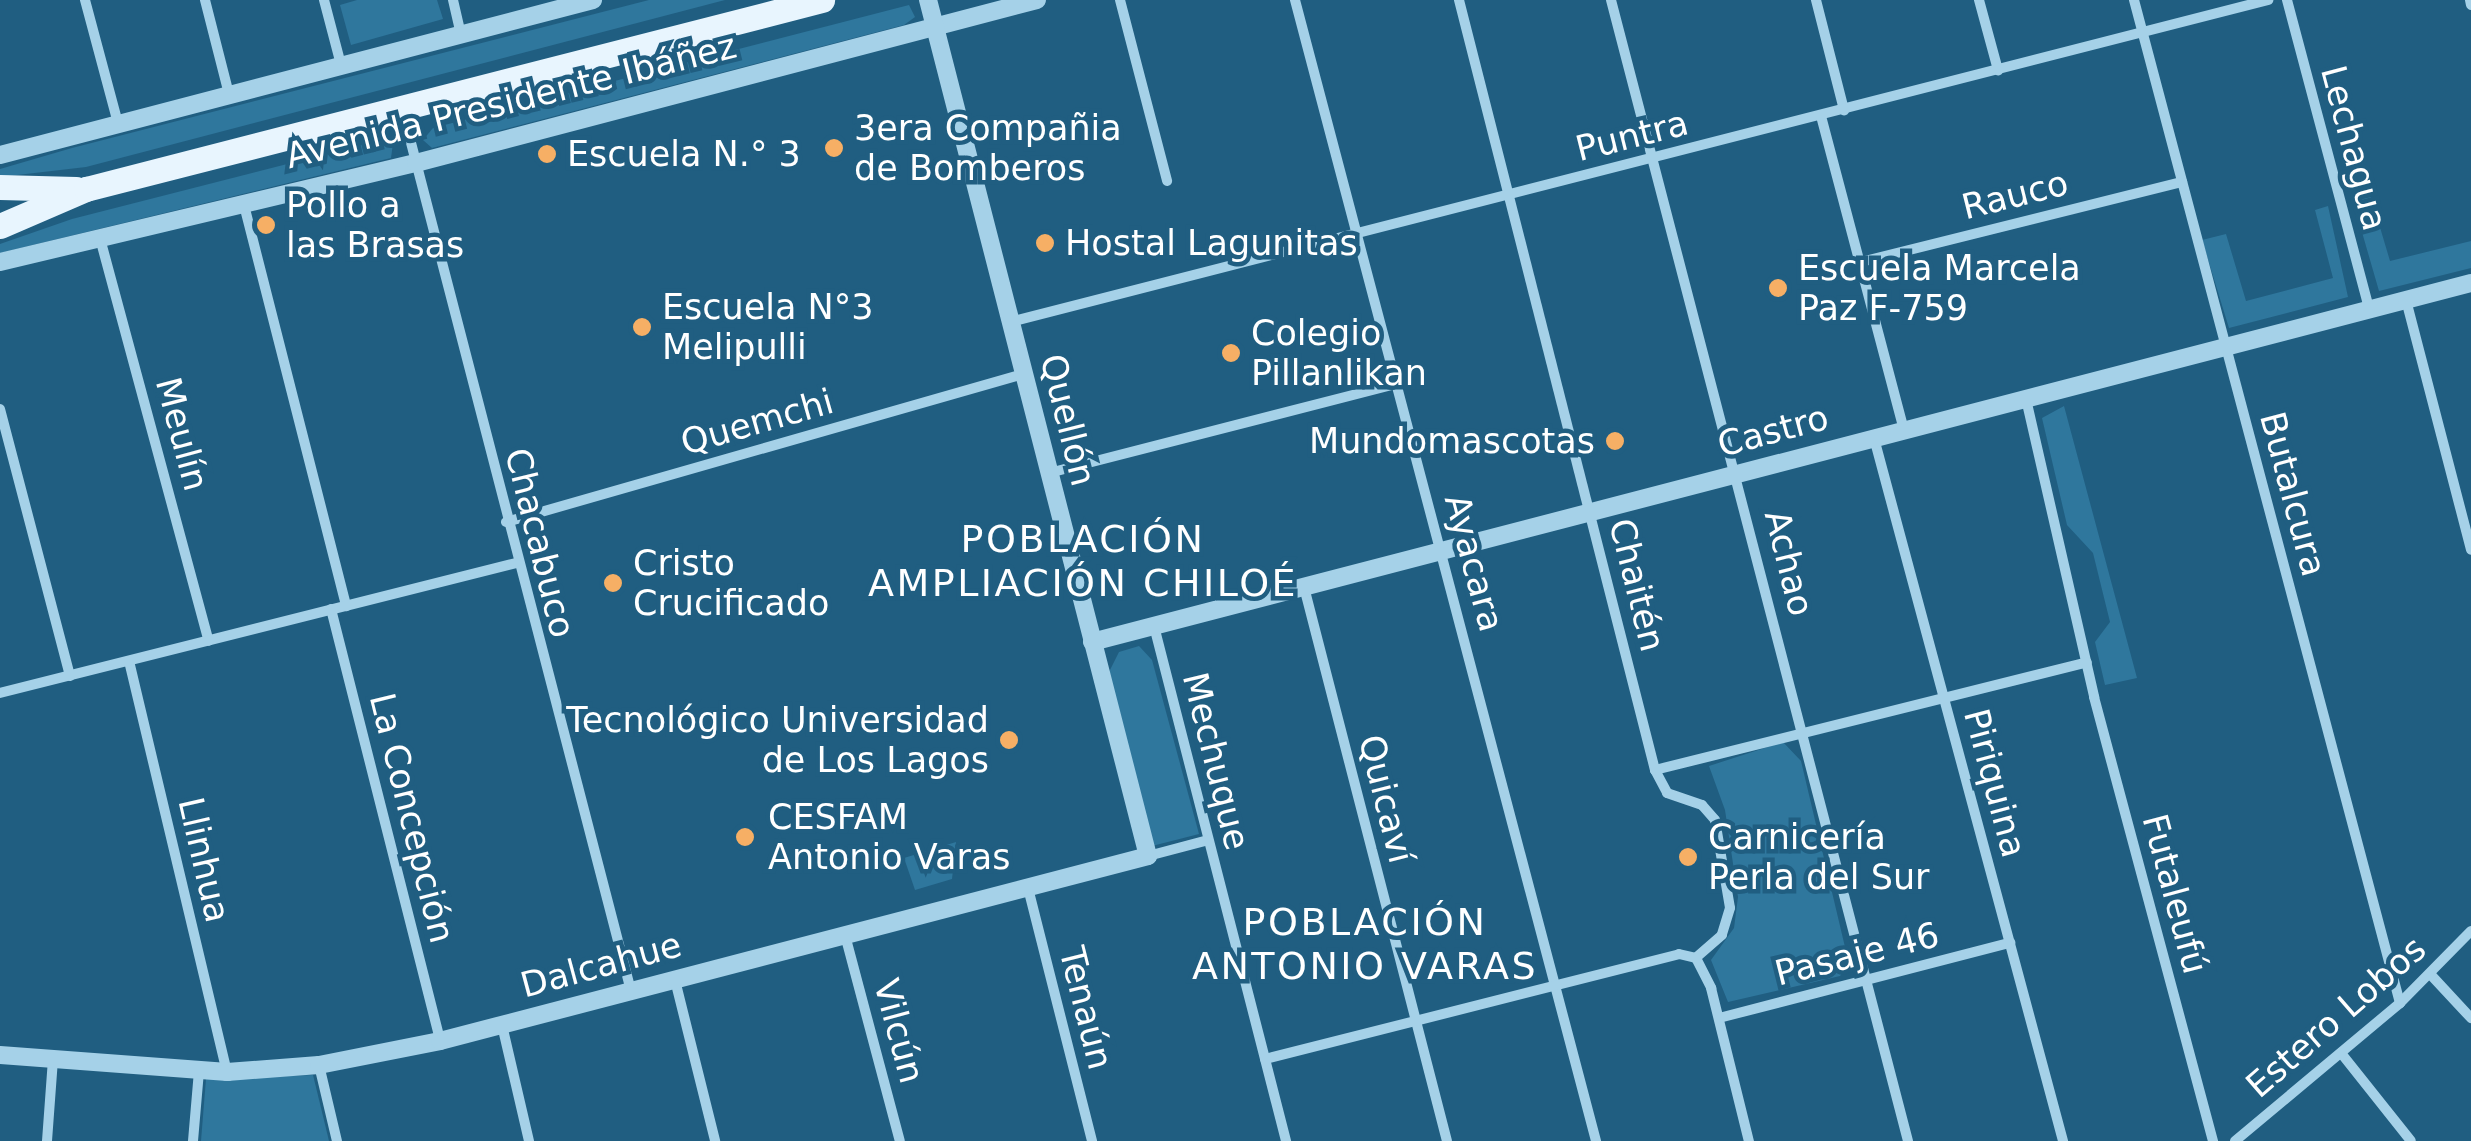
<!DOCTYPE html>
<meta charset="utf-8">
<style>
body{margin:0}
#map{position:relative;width:2471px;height:1141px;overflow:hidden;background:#205e81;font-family:"DejaVu Sans",sans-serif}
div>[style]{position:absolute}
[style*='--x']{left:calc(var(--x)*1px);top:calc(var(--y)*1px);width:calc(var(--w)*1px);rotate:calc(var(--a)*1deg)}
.green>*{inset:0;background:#2f779d}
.minor>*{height:10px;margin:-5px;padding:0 5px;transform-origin:5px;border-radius:5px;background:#a5d1e8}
.tertiary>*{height:18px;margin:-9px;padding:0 9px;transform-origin:9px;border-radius:9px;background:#a5d1e8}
.primary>*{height:25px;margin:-12.5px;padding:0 12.5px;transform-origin:12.5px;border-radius:12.5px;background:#e8f5fe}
.dots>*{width:28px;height:28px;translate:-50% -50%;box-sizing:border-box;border:5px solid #205e81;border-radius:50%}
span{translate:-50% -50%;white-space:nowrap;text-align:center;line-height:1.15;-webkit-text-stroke:9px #205e81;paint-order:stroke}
.street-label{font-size:35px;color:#fff}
.poi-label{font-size:35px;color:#fff}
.left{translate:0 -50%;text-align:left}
.right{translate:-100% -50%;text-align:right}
.neighbourhood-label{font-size:38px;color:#fff;letter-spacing:2.5px}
</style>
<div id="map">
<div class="green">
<i style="clip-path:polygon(357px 0,437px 0,443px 19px,351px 45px,340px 5px)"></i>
<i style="clip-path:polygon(649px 0,725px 0,86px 167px,0 177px,0 169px,72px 148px)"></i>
<i style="clip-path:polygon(909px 5px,915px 17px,904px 25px,432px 148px,423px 140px,433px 128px)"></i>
<i style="clip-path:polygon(381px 140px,393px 143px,391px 158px,0 253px,0 244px,72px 219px)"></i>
<i style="clip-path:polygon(2371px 197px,2390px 261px,2471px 241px,2471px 268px,2379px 291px,2353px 201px)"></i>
<i style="clip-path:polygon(2328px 206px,2348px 297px,2229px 328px,2202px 240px,2226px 234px,2246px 301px,2333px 278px,2315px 210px)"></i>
<i style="clip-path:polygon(2064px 406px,2137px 678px,2105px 685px,2095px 642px,2110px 622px,2093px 553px,2067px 525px,2042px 418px)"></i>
<i style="clip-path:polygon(1139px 646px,1152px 660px,1199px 834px,1152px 846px,1109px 672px,1119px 652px)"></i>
<i style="clip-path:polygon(1783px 742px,1801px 761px,1849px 964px,1840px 976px,1728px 1002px,1711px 960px,1734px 928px,1738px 897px,1725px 810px,1709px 766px)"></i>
<i style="clip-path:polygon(956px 842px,952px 879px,915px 890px,904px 858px)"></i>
<i style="clip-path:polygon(313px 1075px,329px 1141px,201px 1141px,206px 1079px)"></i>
</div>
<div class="minor">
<i style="--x:85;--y:0;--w:127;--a:75"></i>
<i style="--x:205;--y:0;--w:97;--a:75.7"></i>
<i style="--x:324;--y:0;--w:67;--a:75.3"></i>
<i style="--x:453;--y:0;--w:35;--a:77"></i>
<i style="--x:1120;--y:0;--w:187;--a:75.4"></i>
<i style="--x:1295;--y:0;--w:1180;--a:75.22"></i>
<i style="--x:1459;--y:0;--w:795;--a:75.72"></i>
<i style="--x:1655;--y:770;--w:26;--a:62"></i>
<i style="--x:1667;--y:793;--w:37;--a:19"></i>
<i style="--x:1702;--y:805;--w:20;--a:49"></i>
<i style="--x:1715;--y:820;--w:89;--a:80.3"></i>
<i style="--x:1730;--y:908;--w:28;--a:107"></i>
<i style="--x:1722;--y:935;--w:35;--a:139"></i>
<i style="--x:1611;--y:0;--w:1179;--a:75.41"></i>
<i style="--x:1816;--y:0;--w:114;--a:75.7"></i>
<i style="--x:1979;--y:0;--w:73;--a:74.8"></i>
<i style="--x:2134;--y:0;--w:1038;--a:75.15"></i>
<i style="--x:2287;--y:0;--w:320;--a:75.1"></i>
<i style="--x:2470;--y:0;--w:5;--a:79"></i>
<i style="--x:402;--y:108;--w:912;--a:75.46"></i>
<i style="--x:1821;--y:116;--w:325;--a:75.2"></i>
<i style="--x:244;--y:205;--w:414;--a:75.7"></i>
<i style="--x:101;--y:242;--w:413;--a:74.9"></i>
<i style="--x:1861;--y:262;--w:331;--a:-14"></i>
<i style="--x:2406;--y:300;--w:258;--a:75.4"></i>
<i style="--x:1010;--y:322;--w:1299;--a:-14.36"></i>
<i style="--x:2026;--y:399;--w:306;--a:77.1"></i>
<i style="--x:2094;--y:697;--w:460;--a:75"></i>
<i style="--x:0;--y:409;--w:276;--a:75.3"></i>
<i style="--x:1874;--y:438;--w:728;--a:74.95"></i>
<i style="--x:1049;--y:473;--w:361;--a:-14.4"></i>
<i style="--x:506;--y:522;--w:538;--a:-15.97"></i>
<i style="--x:1304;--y:587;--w:572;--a:75.53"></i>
<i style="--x:331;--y:609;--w:446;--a:75.8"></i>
<i style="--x:1154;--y:626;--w:532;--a:75.62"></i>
<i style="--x:129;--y:661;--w:423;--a:76.6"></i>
<i style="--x:0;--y:693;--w:532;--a:-14.14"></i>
<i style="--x:1655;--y:770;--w:445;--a:-14"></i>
<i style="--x:1148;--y:856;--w:62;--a:-14.9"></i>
<i style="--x:1028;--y:888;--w:261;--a:75.8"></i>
<i style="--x:845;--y:935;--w:213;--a:75.1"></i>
<i style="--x:1696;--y:958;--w:34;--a:63"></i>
<i style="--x:1711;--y:988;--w:158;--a:76.1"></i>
<i style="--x:2431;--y:975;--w:59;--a:47.1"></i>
<i style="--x:675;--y:980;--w:166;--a:76"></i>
<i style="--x:1719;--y:1018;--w:301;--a:-14.5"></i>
<i style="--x:502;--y:1025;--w:119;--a:76.9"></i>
<i style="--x:2341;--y:1053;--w:112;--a:51.5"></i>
<i style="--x:1265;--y:1059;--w:427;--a:-14.2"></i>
<i style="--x:1679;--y:954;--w:17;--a:13"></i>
<i style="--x:319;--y:1065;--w:78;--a:76.7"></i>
<i style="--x:47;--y:1141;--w:82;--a:-85.8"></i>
<i style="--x:193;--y:1141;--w:70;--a:-85.1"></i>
<i style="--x:2235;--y:1141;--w:215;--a:-39.9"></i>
<i style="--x:2400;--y:1003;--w:101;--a:-45.4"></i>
</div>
<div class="tertiary">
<i style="--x:0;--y:155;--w:613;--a:-14.65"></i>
<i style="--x:0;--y:262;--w:428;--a:-13.4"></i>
<i style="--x:416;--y:163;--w:642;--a:-14.71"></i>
<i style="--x:1092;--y:642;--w:1425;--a:-14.59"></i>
<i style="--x:0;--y:1055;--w:228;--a:4.3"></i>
<i style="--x:227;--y:1072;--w:92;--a:-4.4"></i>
<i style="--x:319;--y:1065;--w:123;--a:-11.2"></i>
<i style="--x:440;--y:1041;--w:732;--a:-14.64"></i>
<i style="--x:1148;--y:856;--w:884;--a:-104.41"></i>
</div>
<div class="primary">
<i style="--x:0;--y:187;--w:76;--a:1.5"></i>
<i style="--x:0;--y:226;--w:94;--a:-23.3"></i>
<i style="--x:86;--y:189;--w:760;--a:-14.4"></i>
</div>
<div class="dots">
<i style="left:834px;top:148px;background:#f6af65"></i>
<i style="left:547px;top:154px;background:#f6af65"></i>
<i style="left:266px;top:225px;background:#f6af65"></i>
<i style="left:1045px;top:243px;background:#f6af65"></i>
<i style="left:1778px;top:288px;background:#f6af65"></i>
<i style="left:642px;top:327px;background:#f6af65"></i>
<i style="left:1231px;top:353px;background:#f6af65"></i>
<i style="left:1615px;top:441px;background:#f6af65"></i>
<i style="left:613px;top:583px;background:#f6af65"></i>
<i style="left:1009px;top:740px;background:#f6af65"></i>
<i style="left:745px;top:837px;background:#f6af65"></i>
<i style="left:1688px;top:857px;background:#f6af65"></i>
</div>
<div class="street-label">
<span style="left:511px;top:101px;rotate:-14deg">Avenida Presidente Ibáñez</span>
<span style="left:1632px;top:136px;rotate:-14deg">Puntra</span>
<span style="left:2354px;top:148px;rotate:75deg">Lechagua</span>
<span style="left:2015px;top:195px;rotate:-14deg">Rauco</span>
<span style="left:1068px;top:420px;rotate:76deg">Quellón</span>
<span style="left:757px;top:422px;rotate:-16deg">Quemchi</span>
<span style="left:1773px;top:431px;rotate:-15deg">Castro</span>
<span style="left:182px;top:434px;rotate:75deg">Meulín</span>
<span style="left:2293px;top:494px;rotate:75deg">Butalcura</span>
<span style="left:540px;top:543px;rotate:76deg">Chacabuco</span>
<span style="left:1474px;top:563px;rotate:75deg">Ayacara</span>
<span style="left:1789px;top:563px;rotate:76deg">Achao</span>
<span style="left:1637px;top:585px;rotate:76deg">Chaitén</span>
<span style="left:1216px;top:761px;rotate:76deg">Mechuque</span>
<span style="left:1995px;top:783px;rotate:75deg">Piriquina</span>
<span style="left:1386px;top:799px;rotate:76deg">Quicaví</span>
<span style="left:412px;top:818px;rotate:76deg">La Concepción</span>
<span style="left:204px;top:860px;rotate:77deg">Llinhua</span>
<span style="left:2175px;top:894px;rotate:75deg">Futaleufú</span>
<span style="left:1857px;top:954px;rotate:-14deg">Pasaje 46</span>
<span style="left:601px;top:965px;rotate:-15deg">Dalcahue</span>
<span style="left:1086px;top:1008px;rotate:76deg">Tenaún</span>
<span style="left:2336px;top:1017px;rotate:-41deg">Estero Lobos</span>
<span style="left:899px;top:1031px;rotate:75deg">Vilcún</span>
</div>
<div class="poi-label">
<span class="left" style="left:854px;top:148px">3era Compañia<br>de Bomberos</span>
<span class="left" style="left:567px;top:154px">Escuela N.° 3</span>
<span class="left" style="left:286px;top:225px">Pollo a<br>las Brasas</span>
<span class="left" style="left:1065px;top:243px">Hostal Lagunitas</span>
<span class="left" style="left:1798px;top:288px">Escuela Marcela<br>Paz F-759</span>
<span class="left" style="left:662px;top:327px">Escuela N°3<br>Melipulli</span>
<span class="left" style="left:1251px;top:353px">Colegio<br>Pillanlikan</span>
<span class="right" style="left:1595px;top:441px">Mundomascotas</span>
<span class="left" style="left:633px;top:583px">Cristo<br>Crucificado</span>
<span class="right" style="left:989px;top:740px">Tecnológico Universidad<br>de Los Lagos</span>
<span class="left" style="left:768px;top:837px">CESFAM<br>Antonio Varas</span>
<span class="left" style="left:1708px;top:857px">Carnicería<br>Perla del Sur</span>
</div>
<div class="neighbourhood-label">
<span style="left:1083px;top:562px">POBLACIÓN<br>AMPLIACIÓN CHILOÉ</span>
<span style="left:1365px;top:945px">POBLACIÓN<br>ANTONIO VARAS</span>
</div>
</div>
